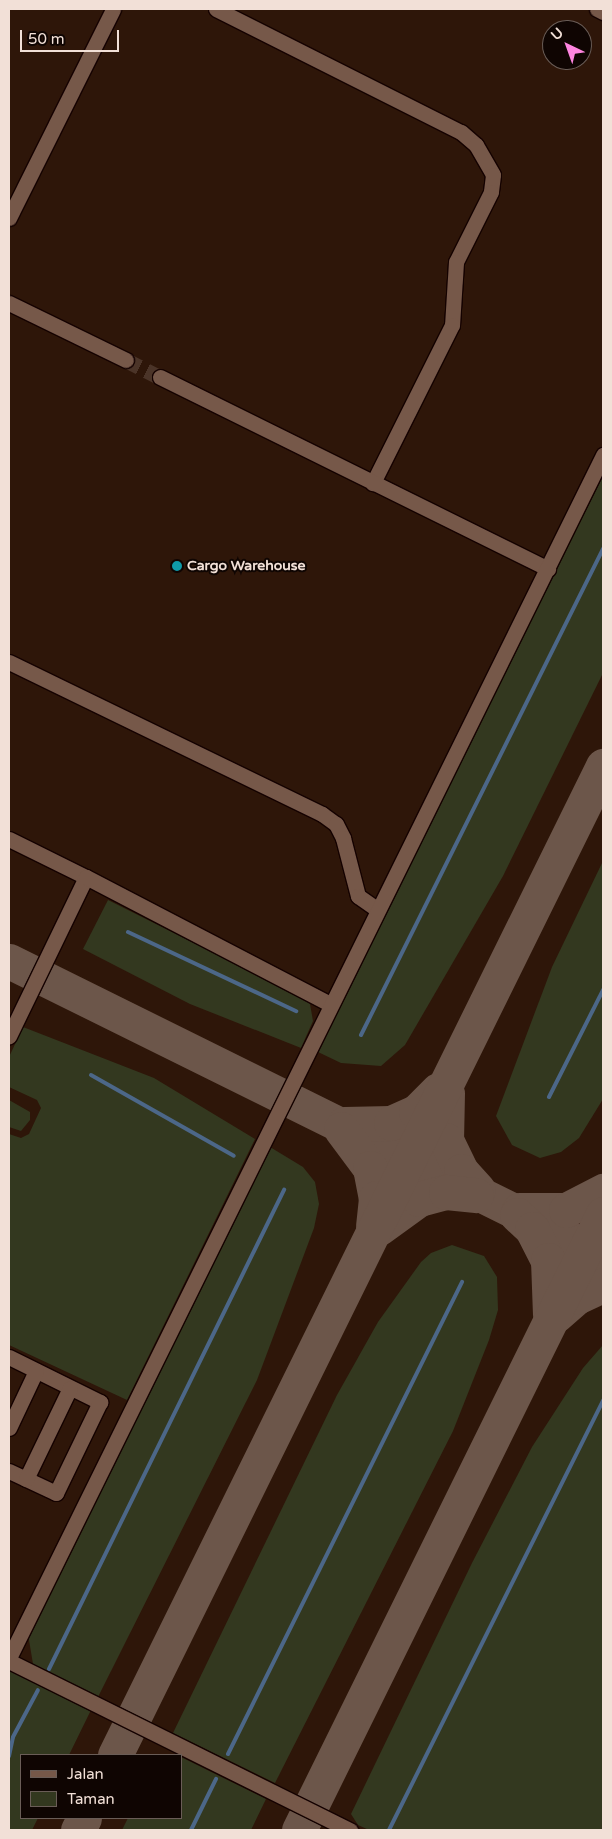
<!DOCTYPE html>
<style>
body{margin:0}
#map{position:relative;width:612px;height:1839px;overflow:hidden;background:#2e1609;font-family:"Varela Round",sans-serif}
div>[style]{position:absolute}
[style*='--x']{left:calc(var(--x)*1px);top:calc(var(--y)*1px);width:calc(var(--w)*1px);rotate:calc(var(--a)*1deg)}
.green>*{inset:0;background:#33381f}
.stream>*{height:4px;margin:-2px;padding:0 2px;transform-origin:2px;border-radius:2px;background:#4c6788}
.taxiway>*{height:35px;margin:-17.5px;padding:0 17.5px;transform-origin:17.5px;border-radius:17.5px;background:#6c564a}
.minor-tunnel>*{height:15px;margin-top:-7.5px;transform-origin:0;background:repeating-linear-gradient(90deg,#4b3428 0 15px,transparent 0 23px)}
.roads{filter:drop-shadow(1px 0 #150200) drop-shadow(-1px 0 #150200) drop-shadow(0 1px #150200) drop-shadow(0 -1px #150200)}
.minor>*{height:15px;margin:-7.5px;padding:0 7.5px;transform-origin:7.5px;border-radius:7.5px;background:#765849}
.dots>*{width:14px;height:14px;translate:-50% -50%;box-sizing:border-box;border:2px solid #0f0502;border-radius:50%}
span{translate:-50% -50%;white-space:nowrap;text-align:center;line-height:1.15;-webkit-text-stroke:4px #0f0502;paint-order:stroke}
.poi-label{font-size:14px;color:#f2e0d7;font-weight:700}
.left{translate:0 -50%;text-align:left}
.frame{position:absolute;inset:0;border:10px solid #f2e0d7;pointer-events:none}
.legend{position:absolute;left:20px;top:1754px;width:162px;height:65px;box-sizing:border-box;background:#0f0502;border:1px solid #6a5d57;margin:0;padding:6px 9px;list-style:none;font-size:15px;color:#f2e0d7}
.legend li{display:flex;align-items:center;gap:10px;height:25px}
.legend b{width:25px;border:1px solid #6a5d57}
.north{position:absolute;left:542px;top:20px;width:50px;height:50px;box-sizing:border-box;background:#0f0502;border:1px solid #6a5d57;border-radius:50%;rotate:318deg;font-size:14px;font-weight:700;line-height:20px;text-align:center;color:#f2e0d7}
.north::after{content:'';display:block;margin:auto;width:18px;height:22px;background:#fe85e0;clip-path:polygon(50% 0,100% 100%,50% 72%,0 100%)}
.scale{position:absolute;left:20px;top:30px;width:99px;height:22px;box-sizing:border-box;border:2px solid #f2e0d7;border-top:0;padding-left:6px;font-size:15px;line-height:18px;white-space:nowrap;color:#f2e0d7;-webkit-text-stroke:4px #0f0502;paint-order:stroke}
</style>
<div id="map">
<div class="green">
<i style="clip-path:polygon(603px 476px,603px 673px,503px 876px,405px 1045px,381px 1066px,341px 1063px,318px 1052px)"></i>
<i style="clip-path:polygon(603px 861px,603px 1099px,579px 1138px,561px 1152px,540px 1158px,512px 1145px,496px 1116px,552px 967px)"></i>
<i style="clip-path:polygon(108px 900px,302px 997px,310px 1004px,313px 1021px,301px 1048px,190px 1004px,83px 949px)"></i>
<i style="clip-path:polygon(23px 1027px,154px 1078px,255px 1139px,127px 1400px,9px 1345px,9px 1134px,21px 1138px,29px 1134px,41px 1108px,37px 1100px,9px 1087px,9px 1057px)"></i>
<i style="clip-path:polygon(9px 1100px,30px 1112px,30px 1120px,21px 1131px,9px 1127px)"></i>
<i style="clip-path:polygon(270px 1147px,303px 1167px,315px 1182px,319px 1204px,314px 1228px,257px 1380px,98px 1697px,33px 1664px,28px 1634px)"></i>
<i style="clip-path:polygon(452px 1245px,484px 1256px,497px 1277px,498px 1310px,489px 1340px,453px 1431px,275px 1783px,173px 1733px,337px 1395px,378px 1322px,421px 1262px,431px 1253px)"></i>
<i style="clip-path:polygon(603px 1345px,603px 1830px,369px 1830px,358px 1825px,351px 1814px,472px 1563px,532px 1447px,583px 1368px)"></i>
<i style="clip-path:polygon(9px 1670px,91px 1710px,69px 1755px,21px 1755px,21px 1818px,38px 1818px,32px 1830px,9px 1830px)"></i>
<i style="clip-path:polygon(181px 1757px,266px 1799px,251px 1830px,122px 1830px,128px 1818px,181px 1818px)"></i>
</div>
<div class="stream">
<i style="--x:128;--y:932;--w:186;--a:25.2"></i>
<i style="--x:361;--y:1035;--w:543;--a:-63.53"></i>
<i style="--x:91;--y:1075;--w:164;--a:29.5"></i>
<i style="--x:549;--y:1097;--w:120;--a:-63.2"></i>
<i style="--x:49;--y:1669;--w:534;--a:-63.87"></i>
<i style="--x:228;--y:1754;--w:527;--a:-63.63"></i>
<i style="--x:9;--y:1756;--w:19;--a:-78"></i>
<i style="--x:13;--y:1737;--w:53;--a:-62"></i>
<i style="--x:191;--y:1830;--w:57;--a:-63.9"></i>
<i style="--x:389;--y:1830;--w:480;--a:-63.5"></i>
</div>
<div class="taxiway">
<i style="--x:9;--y:961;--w:663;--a:26.33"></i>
<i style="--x:447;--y:1093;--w:47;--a:91.2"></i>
<i style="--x:446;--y:1140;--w:34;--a:64"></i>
<i style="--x:461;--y:1171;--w:25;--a:48"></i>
<i style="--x:344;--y:1124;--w:47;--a:-1.2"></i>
<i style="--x:391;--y:1123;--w:27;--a:-24"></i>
<i style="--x:416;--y:1112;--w:31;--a:-45"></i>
<i style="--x:341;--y:1129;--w:49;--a:53.4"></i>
<i style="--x:370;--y:1168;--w:31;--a:79"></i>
<i style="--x:376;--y:1198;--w:28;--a:96"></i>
<i style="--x:519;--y:1210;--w:47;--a:0"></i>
<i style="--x:566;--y:1210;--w:42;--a:-27.2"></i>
<i style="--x:517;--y:1215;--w:21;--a:43"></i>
<i style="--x:532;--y:1229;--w:35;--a:63"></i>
<i style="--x:548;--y:1260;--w:54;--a:87.9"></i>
<i style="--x:379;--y:1228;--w:49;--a:-35.9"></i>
<i style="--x:419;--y:1199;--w:28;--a:-15"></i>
<i style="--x:446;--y:1192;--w:30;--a:6"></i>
<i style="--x:556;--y:1315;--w:28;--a:-41"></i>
<i style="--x:577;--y:1297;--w:29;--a:-25"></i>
<i style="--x:115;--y:1755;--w:1103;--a:-63.74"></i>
<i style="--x:78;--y:1830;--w:13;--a:-63"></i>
<i style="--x:299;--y:1830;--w:687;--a:-63.73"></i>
</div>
<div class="minor-tunnel">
<i style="--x:126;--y:360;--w:38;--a:27"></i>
</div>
<div class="roads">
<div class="minor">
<i style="--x:216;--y:9;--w:274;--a:26.7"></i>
<i style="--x:461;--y:132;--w:20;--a:41"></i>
<i style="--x:476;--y:145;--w:34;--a:60"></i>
<i style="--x:493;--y:175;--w:17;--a:97"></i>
<i style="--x:491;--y:192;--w:78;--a:116.6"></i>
<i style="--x:456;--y:262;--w:63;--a:93.6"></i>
<i style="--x:452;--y:325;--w:177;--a:116.6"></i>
<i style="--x:597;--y:9;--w:7;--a:27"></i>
<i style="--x:9;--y:218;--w:233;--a:-63.5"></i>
<i style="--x:9;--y:303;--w:130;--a:26"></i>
<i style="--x:160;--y:377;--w:433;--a:26.3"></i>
<i style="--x:9;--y:662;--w:348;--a:25.9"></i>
<i style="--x:322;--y:814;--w:17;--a:36"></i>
<i style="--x:336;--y:824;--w:16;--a:63"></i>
<i style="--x:343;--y:838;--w:60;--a:75.5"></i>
<i style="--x:358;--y:896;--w:24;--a:35"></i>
<i style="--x:9;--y:839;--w:86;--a:26.3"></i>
<i style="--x:86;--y:877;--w:177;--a:115.8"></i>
<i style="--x:86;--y:877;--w:275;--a:27.5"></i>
<i style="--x:9;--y:1357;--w:102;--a:26.3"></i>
<i style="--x:100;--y:1402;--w:101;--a:115.8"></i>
<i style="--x:56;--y:1493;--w:52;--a:-154.9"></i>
<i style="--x:9;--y:1428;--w:63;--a:-64.7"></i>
<i style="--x:26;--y:1479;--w:101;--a:-64.2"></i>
<i style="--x:9;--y:1658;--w:1342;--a:-63.72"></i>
<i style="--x:9;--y:1661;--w:381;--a:26.4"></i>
</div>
</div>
<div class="dots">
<i style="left:177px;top:566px;background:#0f9aa8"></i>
</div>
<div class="poi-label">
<span class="left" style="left:187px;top:566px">Cargo Warehouse</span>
</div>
<div class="frame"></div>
<ul class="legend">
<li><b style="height:6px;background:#765849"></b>Jalan</li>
<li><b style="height:14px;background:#33381f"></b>Taman</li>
</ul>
<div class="north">U</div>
<div class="scale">50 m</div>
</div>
